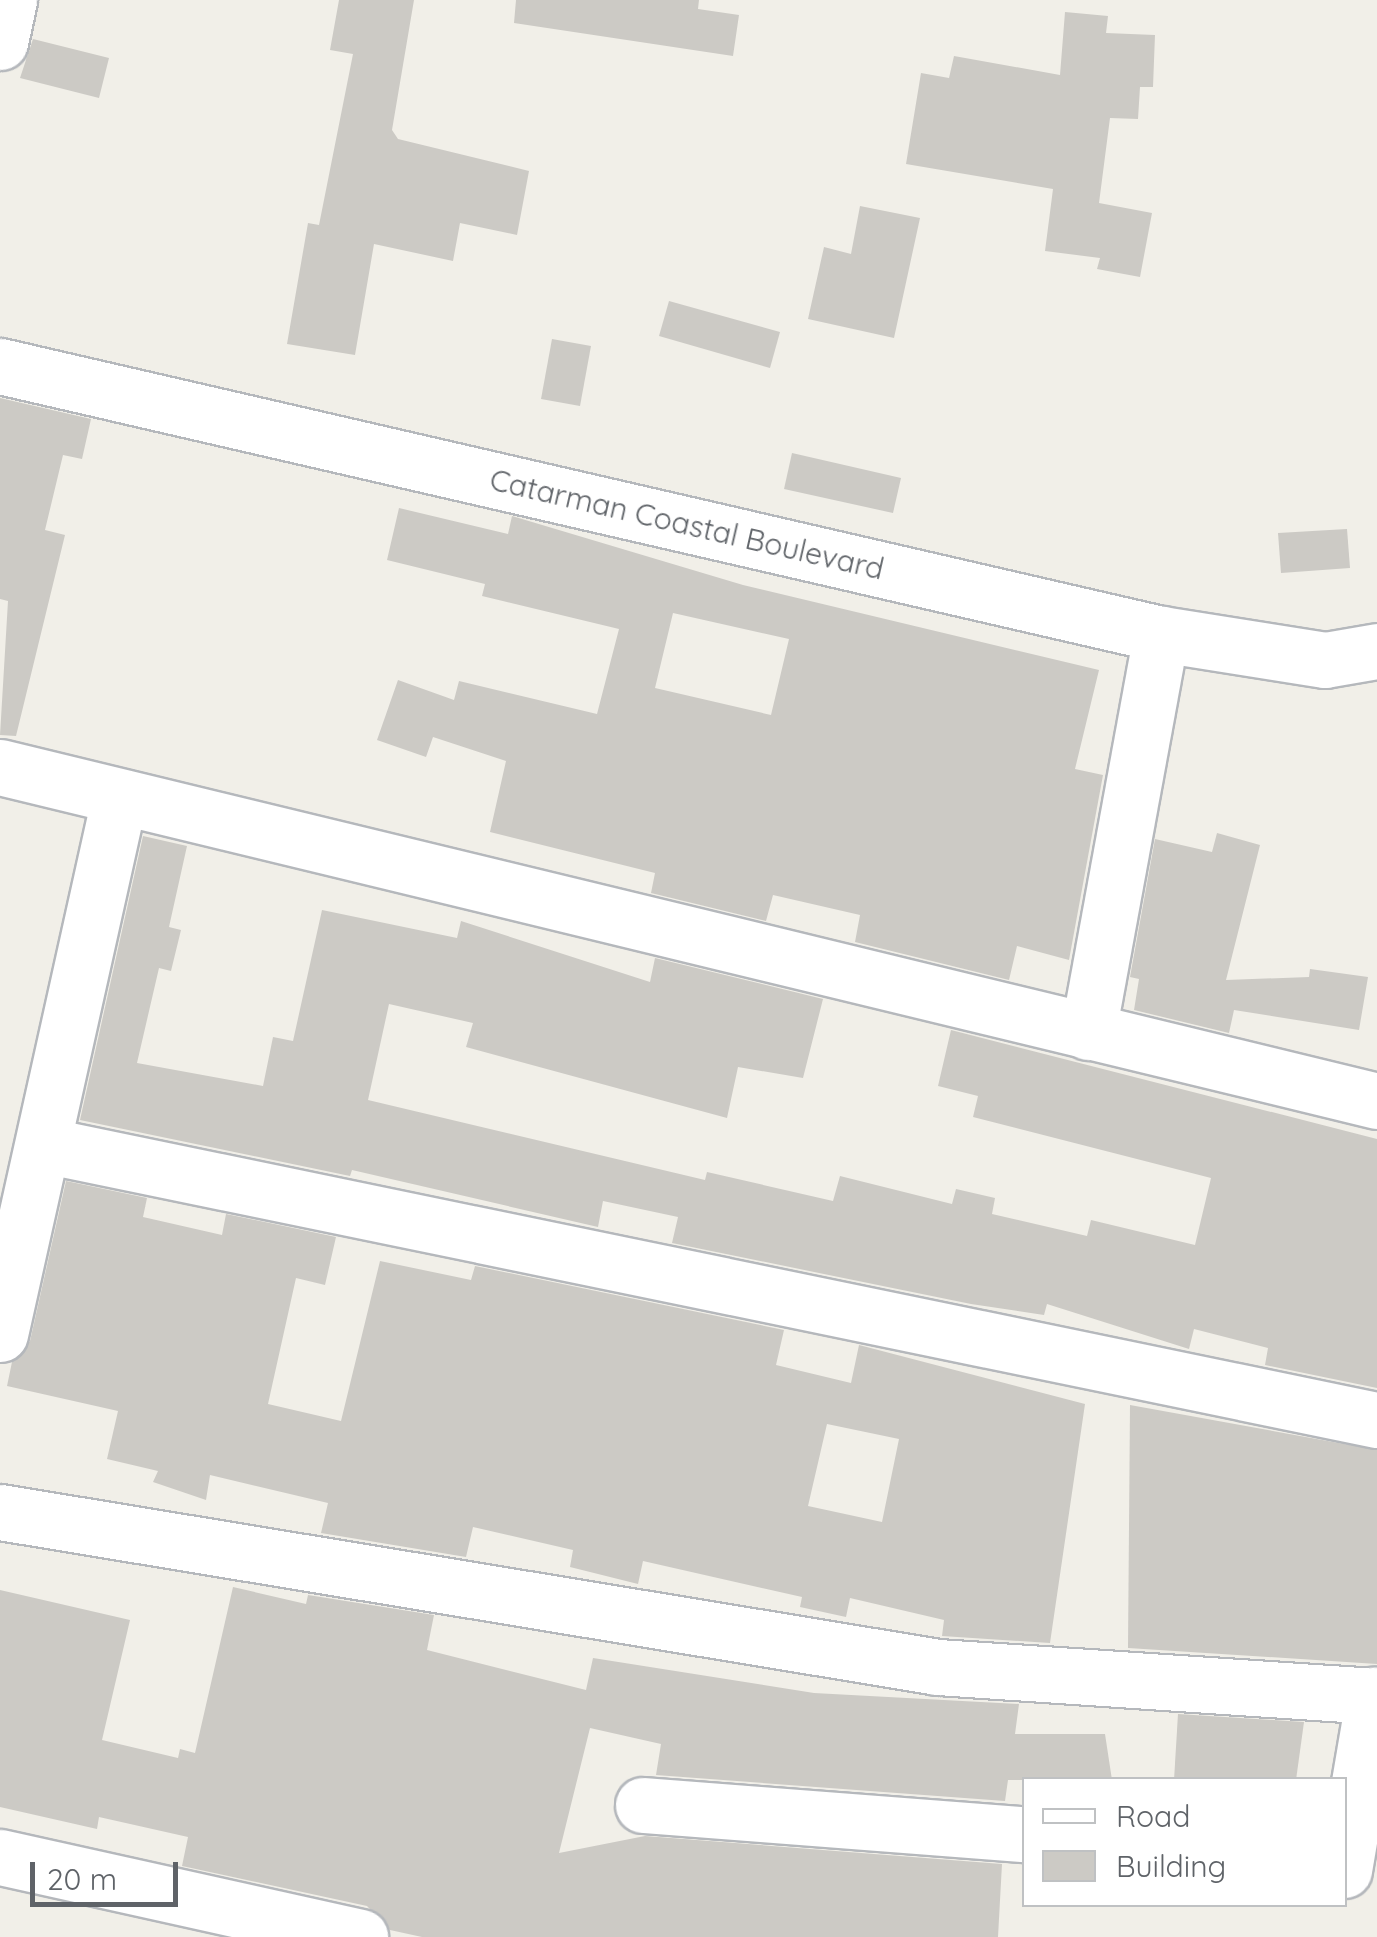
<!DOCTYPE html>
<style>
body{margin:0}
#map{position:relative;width:1377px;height:1937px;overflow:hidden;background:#f1efe8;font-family:Quicksand,sans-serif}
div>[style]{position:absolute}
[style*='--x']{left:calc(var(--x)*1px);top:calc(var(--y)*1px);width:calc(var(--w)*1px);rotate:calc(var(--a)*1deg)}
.building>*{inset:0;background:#cccac5}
.roads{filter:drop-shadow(2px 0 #b5b8bc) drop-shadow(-2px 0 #b5b8bc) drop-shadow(0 2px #b5b8bc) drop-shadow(0 -2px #b5b8bc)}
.minor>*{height:55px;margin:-27.5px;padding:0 27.5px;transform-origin:27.5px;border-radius:27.5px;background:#fff}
span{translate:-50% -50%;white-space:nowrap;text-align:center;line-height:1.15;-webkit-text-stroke:10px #fff;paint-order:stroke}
.street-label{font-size:30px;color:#5f6368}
.legend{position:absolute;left:1022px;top:1777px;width:325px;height:130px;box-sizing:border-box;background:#fff;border:2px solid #bfc1c3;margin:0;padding:12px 18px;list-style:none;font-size:30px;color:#5f6368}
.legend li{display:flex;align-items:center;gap:20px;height:50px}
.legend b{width:50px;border:2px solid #bfc1c3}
.scale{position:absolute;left:30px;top:1862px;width:148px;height:45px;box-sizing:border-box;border:5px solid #5f6368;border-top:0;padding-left:12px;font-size:30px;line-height:35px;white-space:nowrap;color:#5f6368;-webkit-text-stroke:8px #fff;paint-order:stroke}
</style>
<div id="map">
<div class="building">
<i style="clip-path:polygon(339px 0,414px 0,392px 130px,398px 139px,529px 171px,517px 235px,460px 223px,453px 261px,374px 244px,355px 355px,287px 344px,308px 223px,319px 225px,353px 54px,330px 50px)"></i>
<i style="clip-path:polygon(516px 0,699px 0,698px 9px,739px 15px,733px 56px,514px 23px)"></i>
<i style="clip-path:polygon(1065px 12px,1108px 16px,1106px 33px,1155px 35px,1153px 87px,1140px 87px,1138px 119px,1110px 118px,1099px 203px,1152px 213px,1140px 277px,1097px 269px,1100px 258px,1045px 251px,1053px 189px,906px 164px,921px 73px,949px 78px,954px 56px,1060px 75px)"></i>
<i style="clip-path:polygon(33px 39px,109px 58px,99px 98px,20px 78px)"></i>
<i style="clip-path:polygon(860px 206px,920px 218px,894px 338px,808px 319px,824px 247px,851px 254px)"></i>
<i style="clip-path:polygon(669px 301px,780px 332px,770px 368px,659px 336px)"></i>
<i style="clip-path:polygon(552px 339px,591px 346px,580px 406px,541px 399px)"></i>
<i style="clip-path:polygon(0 398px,91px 419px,82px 459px,63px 455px,45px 530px,65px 535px,16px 736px,0 735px,8px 601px,0 599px)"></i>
<i style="clip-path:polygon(792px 453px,901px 478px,893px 513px,784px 489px)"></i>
<i style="clip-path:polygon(evenodd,399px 508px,508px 534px,512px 516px,743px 585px,1099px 670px,1075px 769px,1103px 775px,1069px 960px,1017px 946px,1009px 980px,855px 942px,860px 915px,773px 895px,766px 921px,651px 893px,655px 873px,490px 832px,506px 761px,433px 737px,426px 757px,377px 740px,398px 680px,454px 700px,459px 681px,597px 714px,619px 629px,482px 596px,485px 584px,387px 560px,399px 508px,673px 613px,789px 639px,771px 715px,655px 688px,673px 613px)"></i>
<i style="clip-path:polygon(1347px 529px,1350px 568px,1281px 573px,1278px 533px)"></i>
<i style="clip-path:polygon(1217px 833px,1260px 845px,1226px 980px,1309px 977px,1310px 969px,1368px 977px,1359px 1030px,1234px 1010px,1229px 1033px,1134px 1010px,1139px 979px,1130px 977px,1155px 839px,1212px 852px)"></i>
<i style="clip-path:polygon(143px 836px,187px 846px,169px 927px,181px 930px,171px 971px,159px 968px,137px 1063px,263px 1086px,273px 1037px,293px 1041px,322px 910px,457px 938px,461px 921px,650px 982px,655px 958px,823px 999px,803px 1078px,738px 1067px,727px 1118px,466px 1047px,473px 1023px,389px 1004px,368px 1100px,705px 1180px,707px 1172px,833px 1201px,840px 1176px,952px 1204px,956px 1189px,995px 1198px,992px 1214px,1087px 1236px,1091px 1220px,1195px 1245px,1211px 1178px,973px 1117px,978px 1096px,938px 1086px,951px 1030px,1377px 1139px,1377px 1388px,1265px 1365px,1268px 1348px,1194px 1329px,1189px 1349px,1047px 1304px,1044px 1315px,971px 1304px,672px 1243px,678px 1217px,603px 1201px,598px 1227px,352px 1170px,350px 1176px,80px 1120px)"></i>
<i style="clip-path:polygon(evenodd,66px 1181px,147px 1198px,143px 1217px,222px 1235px,226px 1214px,336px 1237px,325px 1285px,296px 1278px,268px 1404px,341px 1421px,380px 1261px,471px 1280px,475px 1266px,784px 1330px,776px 1365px,851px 1383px,859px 1345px,1085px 1404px,1050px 1643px,942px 1636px,944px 1620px,850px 1598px,846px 1617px,800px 1607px,802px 1597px,643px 1561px,638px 1584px,570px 1567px,573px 1550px,473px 1527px,466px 1557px,321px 1533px,328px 1503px,210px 1475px,206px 1500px,153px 1482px,158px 1471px,107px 1459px,118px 1411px,7px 1386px,12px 1362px,30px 1341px,66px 1181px,827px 1424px,899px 1439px,882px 1522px,808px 1506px,827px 1424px)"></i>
<i style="clip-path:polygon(1130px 1405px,1377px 1450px,1377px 1664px,1128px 1648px)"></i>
<i style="clip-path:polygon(233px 1587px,306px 1604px,308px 1595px,434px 1615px,427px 1650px,586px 1690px,593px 1658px,814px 1693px,1019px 1704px,1015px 1734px,1105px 1734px,1112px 1780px,1008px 1780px,1005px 1801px,656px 1775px,661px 1744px,590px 1728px,559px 1853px,645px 1836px,1002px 1864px,998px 1937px,422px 1937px,390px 1930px,367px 1906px,182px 1866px,188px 1837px,99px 1817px,97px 1829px,0 1807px,0 1590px,130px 1620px,102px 1740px,178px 1758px,180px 1749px,195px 1753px)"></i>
<i style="clip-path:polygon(1178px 1714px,1304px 1722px,1296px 1780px,1174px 1780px)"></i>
</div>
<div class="roads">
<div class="minor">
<i style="--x:0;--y:42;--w:43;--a:-77.9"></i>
<i style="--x:0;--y:366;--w:1192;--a:13"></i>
<i style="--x:1161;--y:634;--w:166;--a:9"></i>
<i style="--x:1325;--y:660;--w:53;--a:-9.8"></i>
<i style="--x:0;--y:767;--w:1417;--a:13.63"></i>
<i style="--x:1088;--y:1032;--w:405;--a:-79.6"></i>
<i style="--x:44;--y:1145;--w:1361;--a:11.66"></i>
<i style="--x:0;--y:1334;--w:548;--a:-77.46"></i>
<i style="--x:0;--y:1512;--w:951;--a:9.38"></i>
<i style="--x:938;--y:1667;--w:440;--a:3.8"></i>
<i style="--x:643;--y:1805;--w:382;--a:4.4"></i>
<i style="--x:0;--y:1857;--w:369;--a:12.5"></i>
<i style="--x:1344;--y:1870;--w:178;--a:-80.3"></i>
</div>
</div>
<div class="street-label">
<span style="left:687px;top:524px;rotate:13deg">Catarman Coastal Boulevard</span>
</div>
<ul class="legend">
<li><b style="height:12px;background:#fff"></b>Road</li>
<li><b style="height:28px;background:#cccac5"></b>Building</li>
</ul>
<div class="scale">20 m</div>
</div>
